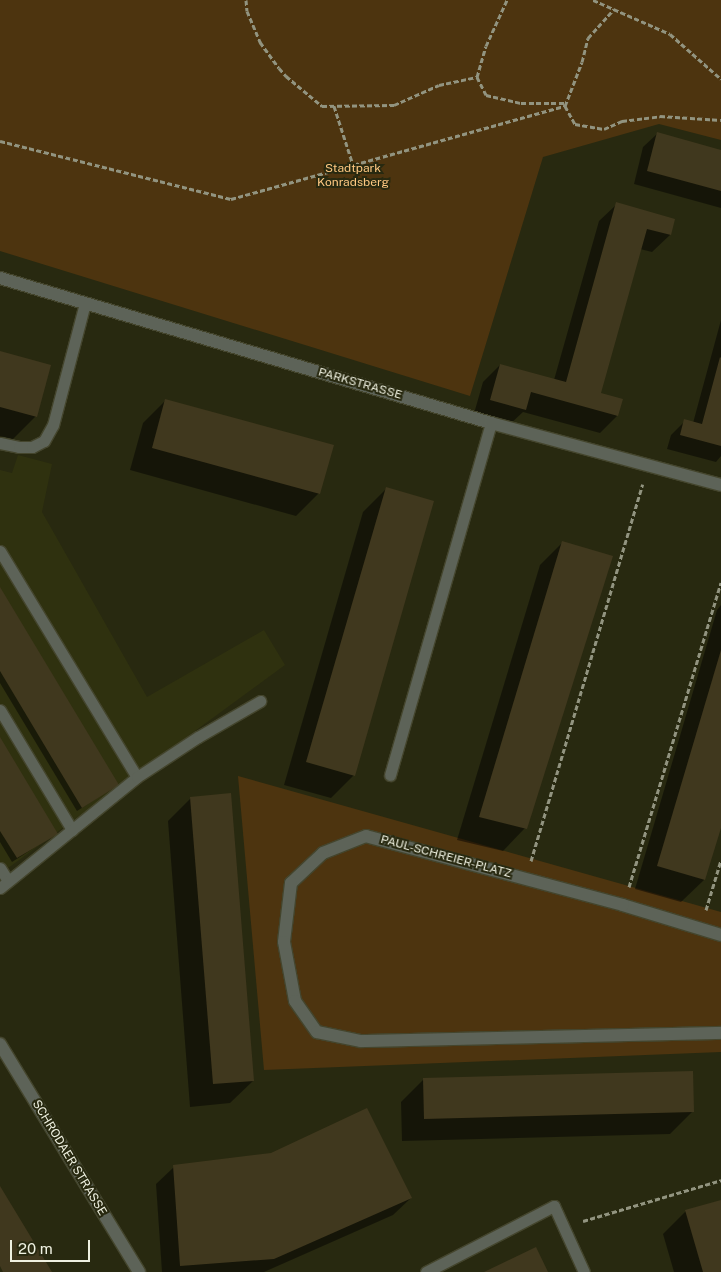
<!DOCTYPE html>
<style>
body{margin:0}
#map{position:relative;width:721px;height:1272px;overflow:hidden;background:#282910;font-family:"Public Sans",sans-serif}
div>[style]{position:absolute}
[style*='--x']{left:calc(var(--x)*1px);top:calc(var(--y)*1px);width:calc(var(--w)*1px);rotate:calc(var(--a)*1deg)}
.built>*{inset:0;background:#2f310f}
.green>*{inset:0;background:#4d340f}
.shadow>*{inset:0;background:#0007}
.building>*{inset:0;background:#40381e}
.path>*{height:3px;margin-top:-1.5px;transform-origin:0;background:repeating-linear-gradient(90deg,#929480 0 5px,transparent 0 7.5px)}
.roads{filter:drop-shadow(1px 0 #44452d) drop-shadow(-1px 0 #44452d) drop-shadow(0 1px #44452d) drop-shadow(0 -1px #44452d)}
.service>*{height:11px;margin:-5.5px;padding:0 5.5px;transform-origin:5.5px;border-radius:5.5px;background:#5d6358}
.minor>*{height:12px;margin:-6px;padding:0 6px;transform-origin:6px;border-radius:6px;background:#5d6358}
span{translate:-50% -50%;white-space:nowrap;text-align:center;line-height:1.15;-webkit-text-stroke:4px #282910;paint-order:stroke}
.park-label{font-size:12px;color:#ffc982}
.street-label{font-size:12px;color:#eff1e1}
.scale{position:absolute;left:10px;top:1240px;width:80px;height:22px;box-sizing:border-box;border:2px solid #eff1e1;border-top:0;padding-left:6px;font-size:15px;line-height:18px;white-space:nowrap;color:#eff1e1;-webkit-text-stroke:4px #282910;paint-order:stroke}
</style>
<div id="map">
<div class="built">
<i style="clip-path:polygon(18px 455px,52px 464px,42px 512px,147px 697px,264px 630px,285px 665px,0 874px,0 470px,12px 473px)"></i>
</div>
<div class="green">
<i style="clip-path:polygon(0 0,721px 0,721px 140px,659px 124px,543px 157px,470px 396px,0 251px)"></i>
<i style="clip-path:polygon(238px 776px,721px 912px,721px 1052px,264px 1070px)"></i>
</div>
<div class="shadow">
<i style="clip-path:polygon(657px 134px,721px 151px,721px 208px,634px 184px,643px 147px)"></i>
<i style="clip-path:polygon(617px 204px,674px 220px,670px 235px,652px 252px,640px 249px,599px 394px,617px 416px,600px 433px,523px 412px,507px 427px,473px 417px,483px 382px,500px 365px,554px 380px,599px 221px)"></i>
<i style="clip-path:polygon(721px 320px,721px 456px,716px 462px,667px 449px,671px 435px,685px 421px,693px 423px)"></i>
<i style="clip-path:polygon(0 353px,36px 416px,13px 439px,0 436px)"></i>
<i style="clip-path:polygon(166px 400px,319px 493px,296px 516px,130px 470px,143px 423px)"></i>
<i style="clip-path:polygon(386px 489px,354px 775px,331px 798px,284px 785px,363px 512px)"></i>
<i style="clip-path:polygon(563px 542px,525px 828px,503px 851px,457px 840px,540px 565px)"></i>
<i style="clip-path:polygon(0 589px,118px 785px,77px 811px,0 683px)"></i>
<i style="clip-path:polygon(721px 605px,721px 824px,704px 880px,681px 902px,635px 889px,717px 610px)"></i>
<i style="clip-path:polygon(0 740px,56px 834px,12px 862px,0 842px)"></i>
<i style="clip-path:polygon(191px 798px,253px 1081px,230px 1103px,190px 1107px,168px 821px)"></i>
<i style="clip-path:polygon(424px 1079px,693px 1111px,670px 1134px,402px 1141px,401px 1102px)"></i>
<i style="clip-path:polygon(174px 1167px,411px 1198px,393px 1215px,264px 1272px,162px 1272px,156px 1184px)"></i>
<i style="clip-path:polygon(721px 1201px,721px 1272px,674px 1272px,663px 1234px,686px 1211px)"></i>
</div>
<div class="building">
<i style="clip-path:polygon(657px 132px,721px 150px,721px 191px,647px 171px)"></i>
<i style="clip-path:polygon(616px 202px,675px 219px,671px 235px,647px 229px,601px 393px,623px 399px,618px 416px,531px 392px,526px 410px,490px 400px,500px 364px,566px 382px)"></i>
<i style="clip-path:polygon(0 351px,51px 365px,37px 417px,0 407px)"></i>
<i style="clip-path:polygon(720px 357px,721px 358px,721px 446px,680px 435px,684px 419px,702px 424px)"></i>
<i style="clip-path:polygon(165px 399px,334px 445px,320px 494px,152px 448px)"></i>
<i style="clip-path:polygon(386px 487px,434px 501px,355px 776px,306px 762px)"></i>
<i style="clip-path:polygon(562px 541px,613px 556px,527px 829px,479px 817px)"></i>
<i style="clip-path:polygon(0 587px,119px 785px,82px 808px,0 671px)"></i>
<i style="clip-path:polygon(721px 650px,721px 828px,705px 880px,657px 866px)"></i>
<i style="clip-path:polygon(0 737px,58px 834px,17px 858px,0 831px)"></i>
<i style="clip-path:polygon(231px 793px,254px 1081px,213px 1084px,190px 797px)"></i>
<i style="clip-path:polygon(693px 1071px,694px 1112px,424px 1119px,423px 1078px)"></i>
<i style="clip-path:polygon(367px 1108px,412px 1198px,274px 1259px,180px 1266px,173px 1165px,271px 1153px)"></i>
<i style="clip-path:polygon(0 1186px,52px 1272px,3px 1272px,0 1266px)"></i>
<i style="clip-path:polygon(721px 1200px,721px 1272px,703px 1272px,685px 1210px)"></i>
<i style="clip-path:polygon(536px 1247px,548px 1272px,484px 1272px)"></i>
</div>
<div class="path">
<i style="--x:246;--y:0;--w:11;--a:85"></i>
<i style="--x:247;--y:11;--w:34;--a:67"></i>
<i style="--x:260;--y:42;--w:32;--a:54"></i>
<i style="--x:279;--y:68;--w:11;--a:49"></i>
<i style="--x:286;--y:76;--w:47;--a:39.8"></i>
<i style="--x:322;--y:106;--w:72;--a:-0.8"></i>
<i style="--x:394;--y:105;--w:49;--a:-24"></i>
<i style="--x:439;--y:85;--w:39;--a:-12"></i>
<i style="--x:477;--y:77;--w:20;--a:63"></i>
<i style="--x:486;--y:95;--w:36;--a:13"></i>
<i style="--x:521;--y:103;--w:46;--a:0"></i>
<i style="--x:593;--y:0;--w:84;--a:23.8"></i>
<i style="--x:670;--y:34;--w:68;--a:41.4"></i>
<i style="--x:477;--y:77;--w:32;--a:-74"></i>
<i style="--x:486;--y:46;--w:51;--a:-65.5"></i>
<i style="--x:334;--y:106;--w:62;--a:72.1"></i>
<i style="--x:565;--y:106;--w:21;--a:61"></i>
<i style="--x:575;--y:124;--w:29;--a:10"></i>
<i style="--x:604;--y:129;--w:20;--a:-24"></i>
<i style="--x:622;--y:121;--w:38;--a:-7"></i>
<i style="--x:660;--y:116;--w:61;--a:3.8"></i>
<i style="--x:0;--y:141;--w:238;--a:14.1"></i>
<i style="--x:231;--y:199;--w:347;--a:-15.6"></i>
<i style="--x:565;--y:106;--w:47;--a:-68.9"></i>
<i style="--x:582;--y:62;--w:25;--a:-76"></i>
<i style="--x:588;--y:38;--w:39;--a:-48"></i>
<i style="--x:531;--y:861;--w:393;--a:-73.5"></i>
<i style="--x:629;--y:887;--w:318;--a:-73.2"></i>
<i style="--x:706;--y:910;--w:52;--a:-73.3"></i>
<i style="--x:583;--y:1221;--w:144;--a:-16.5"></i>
</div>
<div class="roads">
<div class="service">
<i style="--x:0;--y:443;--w:19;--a:12"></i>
<i style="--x:19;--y:447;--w:13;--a:0"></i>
<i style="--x:32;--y:447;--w:13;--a:-27"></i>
<i style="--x:44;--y:441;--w:18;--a:-61"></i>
<i style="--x:53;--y:425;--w:126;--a:-75.3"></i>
<i style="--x:0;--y:551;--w:264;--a:58.8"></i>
<i style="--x:0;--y:710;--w:140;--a:59"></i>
<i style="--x:390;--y:775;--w:366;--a:-74"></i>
<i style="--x:0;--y:868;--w:15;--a:58"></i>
<i style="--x:0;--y:888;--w:176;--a:-39"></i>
<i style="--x:137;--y:777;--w:73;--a:-33.3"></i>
<i style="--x:198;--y:737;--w:72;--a:-30.1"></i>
<i style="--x:426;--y:1272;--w:144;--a:-27.3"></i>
<i style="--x:554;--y:1206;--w:72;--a:65.6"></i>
</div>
<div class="minor">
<i style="--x:0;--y:278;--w:512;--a:16.45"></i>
<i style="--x:491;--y:423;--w:238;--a:15.1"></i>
<i style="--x:721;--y:935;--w:102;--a:-163"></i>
<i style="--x:623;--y:905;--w:266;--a:-165"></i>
<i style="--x:366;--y:836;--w:46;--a:158.4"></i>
<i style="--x:323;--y:853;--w:44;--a:136.8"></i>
<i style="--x:291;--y:883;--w:59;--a:96.8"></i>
<i style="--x:284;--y:942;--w:60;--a:79.4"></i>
<i style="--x:295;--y:1001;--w:38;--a:55"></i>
<i style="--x:317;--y:1032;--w:45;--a:11.6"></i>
<i style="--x:361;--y:1041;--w:360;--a:-1.3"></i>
<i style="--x:0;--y:1044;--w:267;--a:58.6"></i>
</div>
</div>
<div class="park-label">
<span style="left:353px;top:176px">Stadtpark<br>Konradsberg</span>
</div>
<div class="street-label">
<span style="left:360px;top:384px;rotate:16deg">PARKSTRASSE</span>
<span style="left:446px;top:857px;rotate:15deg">PAUL-SCHREIER-PLATZ</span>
<span style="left:69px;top:1158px;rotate:59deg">SCHRODAER STRASSE</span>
</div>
<div class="scale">20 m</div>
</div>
